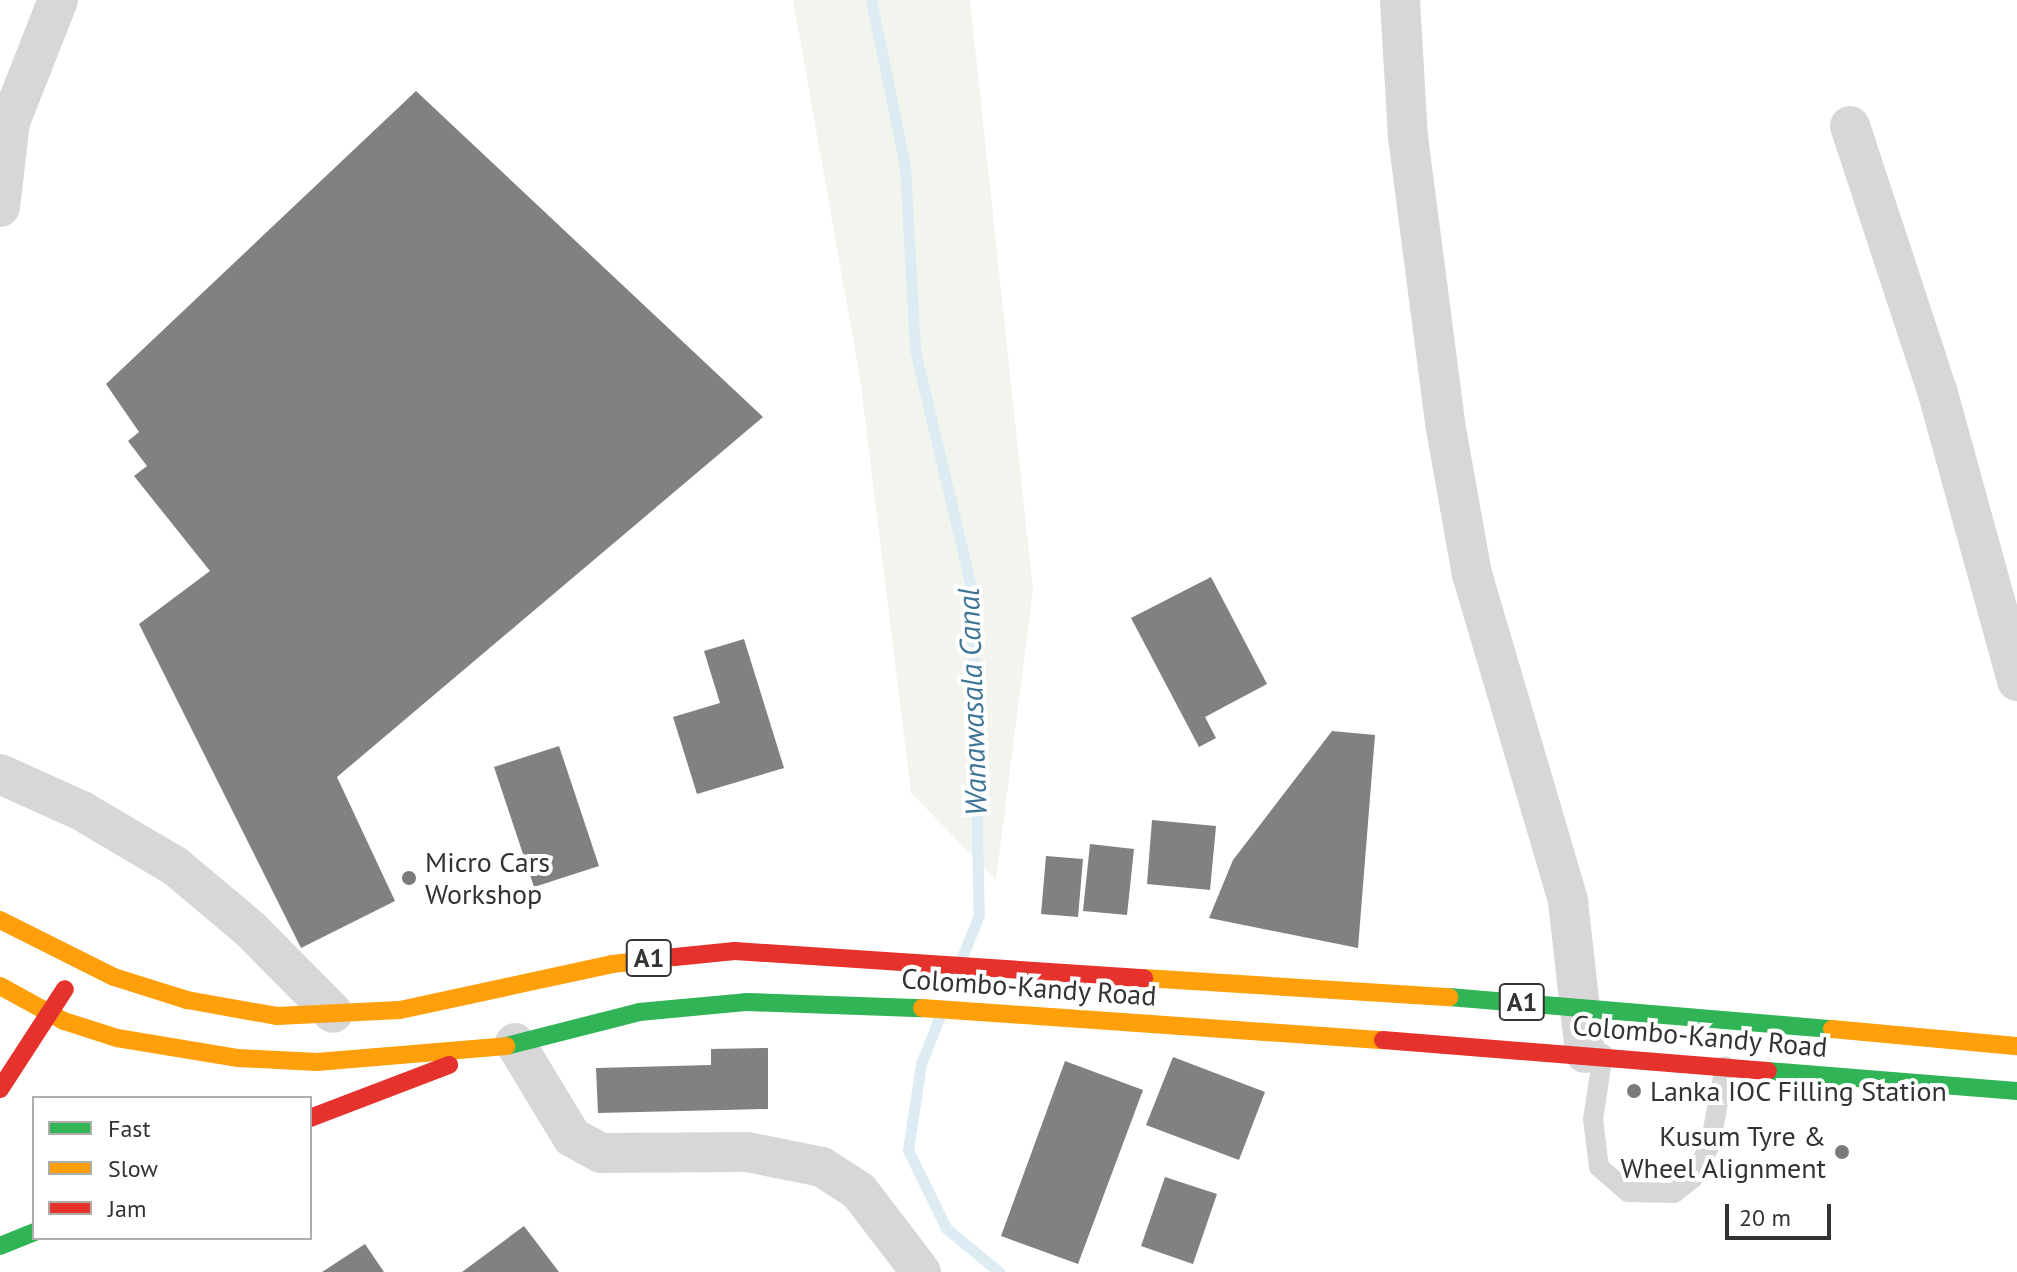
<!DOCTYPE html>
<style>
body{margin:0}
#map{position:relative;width:2017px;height:1272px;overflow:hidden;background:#fff;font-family:"PT Sans",sans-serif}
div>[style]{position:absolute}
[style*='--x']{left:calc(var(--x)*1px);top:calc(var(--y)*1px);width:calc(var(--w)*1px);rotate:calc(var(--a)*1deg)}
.green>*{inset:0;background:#f1f5ed}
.stream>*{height:11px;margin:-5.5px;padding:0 5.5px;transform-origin:5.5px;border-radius:5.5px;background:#ddebf3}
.building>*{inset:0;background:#818181}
.lane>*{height:20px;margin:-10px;padding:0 10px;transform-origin:10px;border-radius:10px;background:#d7d7d7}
.street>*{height:40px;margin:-20px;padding:0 20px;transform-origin:20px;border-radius:20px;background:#d7d7d7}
.fast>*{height:18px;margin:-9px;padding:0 9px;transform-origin:9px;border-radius:9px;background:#30b455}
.slow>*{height:18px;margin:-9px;padding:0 9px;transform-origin:9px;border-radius:9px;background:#ff9f0a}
.jam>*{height:18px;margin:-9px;padding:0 9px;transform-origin:9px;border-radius:9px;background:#e5322d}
.dots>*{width:22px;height:22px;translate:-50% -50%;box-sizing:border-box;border:4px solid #fff;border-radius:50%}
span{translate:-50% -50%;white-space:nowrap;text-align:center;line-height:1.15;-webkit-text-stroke:8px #fff;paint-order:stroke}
.shield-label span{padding:2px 6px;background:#fff;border:2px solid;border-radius:6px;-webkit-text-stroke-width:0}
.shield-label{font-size:26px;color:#333;font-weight:700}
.poi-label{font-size:28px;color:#333}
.left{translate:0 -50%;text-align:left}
.right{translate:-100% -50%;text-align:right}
.street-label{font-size:28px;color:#333}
.water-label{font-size:30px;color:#3f7597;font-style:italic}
.legend{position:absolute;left:32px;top:1096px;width:280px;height:144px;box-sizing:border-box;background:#fff;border:2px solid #adadad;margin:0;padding:10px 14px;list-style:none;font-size:24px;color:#333}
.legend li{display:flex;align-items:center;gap:16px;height:40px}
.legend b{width:40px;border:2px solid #adadad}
.scale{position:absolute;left:1725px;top:1204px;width:106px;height:36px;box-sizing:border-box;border:4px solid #333;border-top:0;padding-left:10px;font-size:24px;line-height:28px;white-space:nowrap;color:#333;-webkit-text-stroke:6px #fff;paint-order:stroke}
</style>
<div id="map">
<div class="green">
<i style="clip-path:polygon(793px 0,970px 0,1033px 590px,996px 880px,911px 793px,860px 378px)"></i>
</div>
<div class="stream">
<i style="--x:871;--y:0;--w:169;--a:78.4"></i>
<i style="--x:905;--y:166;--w:184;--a:86.9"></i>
<i style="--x:915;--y:350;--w:249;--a:76.7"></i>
<i style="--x:972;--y:592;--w:323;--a:88.8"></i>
<i style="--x:979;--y:915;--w:45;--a:112"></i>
<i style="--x:939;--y:1018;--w:49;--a:111.4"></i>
<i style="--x:921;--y:1064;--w:87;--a:98.6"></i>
<i style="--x:908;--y:1150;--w:87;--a:64"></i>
<i style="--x:946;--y:1228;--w:69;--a:39.7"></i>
</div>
<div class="building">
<i style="clip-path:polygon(416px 91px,763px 417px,337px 777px,395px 901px,301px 948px,139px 624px,210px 571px,134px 476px,147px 466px,128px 441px,139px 432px,106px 384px)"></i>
<i style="clip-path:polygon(1211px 577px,1267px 684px,1205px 717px,1216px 738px,1199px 747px,1131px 618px)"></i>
<i style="clip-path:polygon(744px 639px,784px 768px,697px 794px,673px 717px,720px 703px,704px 651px)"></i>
<i style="clip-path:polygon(1332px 731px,1375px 735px,1358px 948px,1209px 918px,1233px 860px)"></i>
<i style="clip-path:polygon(559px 746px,599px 866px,534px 887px,494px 767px)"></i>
<i style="clip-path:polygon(1152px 820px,1216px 826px,1210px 890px,1147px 884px)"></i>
<i style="clip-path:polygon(1090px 844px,1134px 849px,1127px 915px,1083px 911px)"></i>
<i style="clip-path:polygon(1046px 856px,1083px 859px,1078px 917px,1041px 914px)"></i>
<i style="clip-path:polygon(768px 1048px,768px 1109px,598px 1113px,596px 1068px,711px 1065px,711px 1049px)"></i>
<i style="clip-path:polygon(1173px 1057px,1265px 1092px,1239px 1160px,1146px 1125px)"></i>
<i style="clip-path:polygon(1065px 1061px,1143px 1090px,1078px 1264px,1001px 1236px)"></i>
<i style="clip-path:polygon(1165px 1177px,1217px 1194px,1193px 1264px,1141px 1246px)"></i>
<i style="clip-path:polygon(524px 1226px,559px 1272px,462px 1272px)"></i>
<i style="clip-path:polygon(365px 1244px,384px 1272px,322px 1272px)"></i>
</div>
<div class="lane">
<i style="--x:1603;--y:1054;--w:66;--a:98.7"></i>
<i style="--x:1593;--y:1119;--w:48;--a:82.9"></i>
<i style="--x:1599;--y:1167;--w:38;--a:41"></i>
<i style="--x:1628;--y:1192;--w:46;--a:1.2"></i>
<i style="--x:1674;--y:1193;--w:24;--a:-38"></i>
<i style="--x:1693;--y:1178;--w:37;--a:-63"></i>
<i style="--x:1710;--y:1145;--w:80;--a:-79.2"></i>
</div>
<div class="street">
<i style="--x:1400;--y:0;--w:137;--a:86.7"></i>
<i style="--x:1408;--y:137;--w:288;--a:82.6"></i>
<i style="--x:1445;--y:423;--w:153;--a:79.9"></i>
<i style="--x:1472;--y:574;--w:341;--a:73.6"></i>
<i style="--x:1568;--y:901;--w:153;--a:83.6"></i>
<i style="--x:1850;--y:126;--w:278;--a:71.8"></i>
<i style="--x:1937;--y:390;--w:302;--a:74.6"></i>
<i style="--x:0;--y:207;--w:86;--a:-83.3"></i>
<i style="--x:10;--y:122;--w:131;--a:-68.5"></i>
<i style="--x:0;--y:774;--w:90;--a:24.3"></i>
<i style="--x:82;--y:811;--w:108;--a:30.6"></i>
<i style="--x:175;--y:866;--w:98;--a:40"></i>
<i style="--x:250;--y:929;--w:118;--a:45.3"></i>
<i style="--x:515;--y:1043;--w:110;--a:58.8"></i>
<i style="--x:572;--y:1137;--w:33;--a:29"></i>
<i style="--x:601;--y:1153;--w:146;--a:-0.4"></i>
<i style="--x:747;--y:1152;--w:76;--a:11.3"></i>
<i style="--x:822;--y:1167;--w:44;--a:33"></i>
<i style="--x:859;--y:1191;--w:102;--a:52.6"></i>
</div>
<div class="fast">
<i style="--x:1449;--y:997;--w:384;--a:4.8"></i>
<i style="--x:506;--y:1046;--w:137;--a:-14.3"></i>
<i style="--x:639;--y:1012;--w:107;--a:-5.3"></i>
<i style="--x:746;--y:1002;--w:176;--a:2"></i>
<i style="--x:1768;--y:1071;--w:250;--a:4.6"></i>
<i style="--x:0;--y:1246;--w:37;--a:-22"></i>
</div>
<div class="slow">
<i style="--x:0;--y:920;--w:127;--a:26.6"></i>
<i style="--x:114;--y:977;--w:77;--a:17.5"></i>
<i style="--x:187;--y:1000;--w:91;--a:10.1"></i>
<i style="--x:277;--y:1016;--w:123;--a:-2.8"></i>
<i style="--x:400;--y:1010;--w:217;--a:-12.2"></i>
<i style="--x:612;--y:964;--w:63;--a:-6.3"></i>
<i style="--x:1144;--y:978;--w:306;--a:3.6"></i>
<i style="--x:0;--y:986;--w:73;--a:28.7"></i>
<i style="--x:64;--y:1021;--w:56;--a:17.8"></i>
<i style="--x:117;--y:1038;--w:123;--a:9.4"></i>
<i style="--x:238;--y:1058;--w:79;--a:2.9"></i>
<i style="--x:317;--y:1062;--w:190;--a:-4.8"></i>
<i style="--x:922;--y:1008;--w:462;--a:4"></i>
<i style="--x:1832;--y:1029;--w:186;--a:5.3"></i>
</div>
<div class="jam">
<i style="--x:675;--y:957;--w:60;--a:-5.7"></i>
<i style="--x:735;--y:951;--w:410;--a:3.8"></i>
<i style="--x:1383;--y:1040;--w:386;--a:4.6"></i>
<i style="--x:0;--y:1089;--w:119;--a:-57"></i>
<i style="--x:310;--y:1118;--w:149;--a:-20.9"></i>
</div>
<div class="dots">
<i style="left:409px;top:878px;background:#7a7a7a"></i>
<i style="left:1634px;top:1091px;background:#7a7a7a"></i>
<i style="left:1842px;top:1152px;background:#7a7a7a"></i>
</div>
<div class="shield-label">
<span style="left:649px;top:958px">A1</span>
<span style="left:1522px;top:1002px">A1</span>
</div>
<div class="poi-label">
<span class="left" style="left:425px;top:878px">Micro Cars<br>Workshop</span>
<span class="left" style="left:1650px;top:1091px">Lanka IOC Filling Station</span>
<span class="right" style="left:1826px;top:1152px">Kusum Tyre &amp;<br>Wheel Alignment</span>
</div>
<div class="street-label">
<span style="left:1029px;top:987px;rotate:4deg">Colombo-Kandy Road</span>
<span style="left:1700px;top:1036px;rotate:5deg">Colombo-Kandy Road</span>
</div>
<div class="water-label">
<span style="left:972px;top:702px;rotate:-92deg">Wanawasala Canal</span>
</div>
<ul class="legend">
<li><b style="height:10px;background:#30b455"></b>Fast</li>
<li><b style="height:10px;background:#ff9f0a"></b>Slow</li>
<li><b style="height:10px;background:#e5322d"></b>Jam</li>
</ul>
<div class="scale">20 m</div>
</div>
